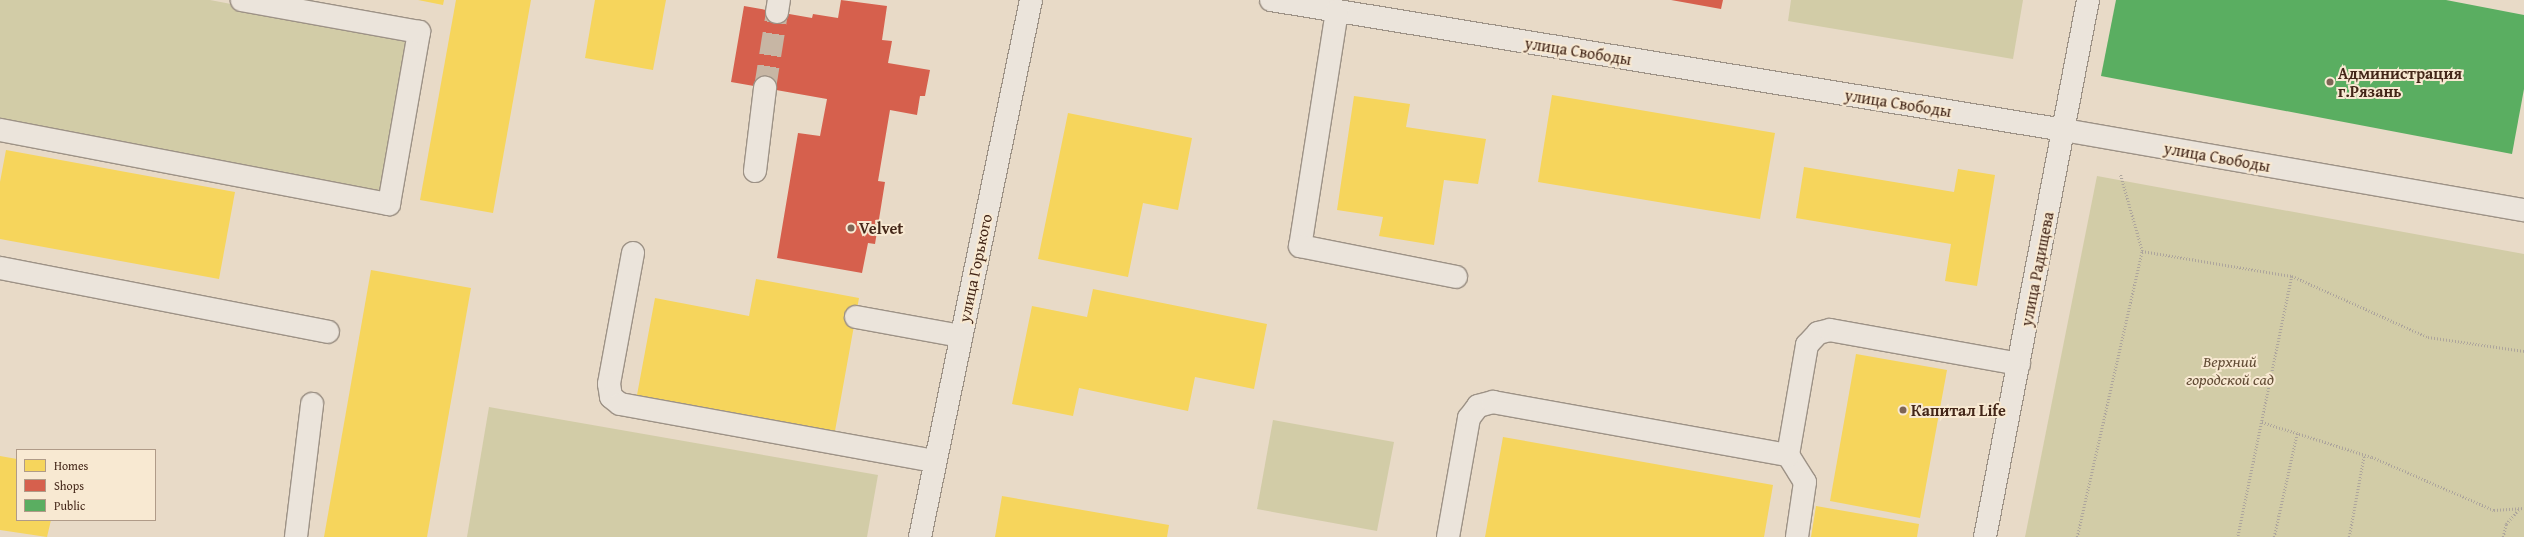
<!DOCTYPE html>
<meta charset="utf-8">
<style>
body{margin:0}
#map{position:relative;width:2524px;height:537px;overflow:hidden;background:#e8dac7;font-family:"Gentium Book Plus",serif}
div>[style]{position:absolute}
[style*='--x']{left:calc(var(--x)*1px);top:calc(var(--y)*1px);width:calc(var(--w)*1px);rotate:calc(var(--a)*1deg)}
.green>*{inset:0;background:#d2cca7}
.homes>*{inset:0;background:#f6d55c}
.shops>*{inset:0;background:#d6604d}
.public>*{inset:0;background:#5aae61}
.minor-tunnel>*{height:22px;margin-top:-11px;transform-origin:0;background:repeating-linear-gradient(90deg,#c7b6a4 0 22px,transparent 0 33px)}
.path>*{height:2.5px;margin-top:-1.25px;transform-origin:0;background:repeating-linear-gradient(90deg,#ada59c 0 1px,transparent 0 3px)}
.roads{filter:drop-shadow(1px 0 #9d9286) drop-shadow(-1px 0 #9d9286) drop-shadow(0 1px #9d9286) drop-shadow(0 -1px #9d9286)}
.minor>*{height:22px;margin:-11px;padding:0 11px;transform-origin:11px;border-radius:11px;background:#ebe4db}
.dots>*{width:11px;height:11px;translate:-50% -50%;box-sizing:border-box;border:2px solid #f8e9d2;border-radius:50%}
span{translate:-50% -50%;white-space:nowrap;text-align:center;line-height:1.15;-webkit-text-stroke:4px #f8e9d2;paint-order:stroke}
.street-label{font-size:16px;color:#432618}
.poi-label{font-size:16px;color:#432618;font-weight:700}
.left{translate:0 -50%;text-align:left}
.park-label{font-size:16px;color:#624c35;font-style:italic}
.legend{position:absolute;left:16px;top:449px;width:140px;height:72px;box-sizing:border-box;background:#f8e9d2;border:1px solid #b09b88;margin:0;padding:5px 7px;list-style:none;font-size:12px;color:#432618}
.legend li{display:flex;align-items:center;gap:8px;height:20px}
.legend b{width:20px;border:1px solid #b09b88}
</style>
<div id="map">
<div class="green">
<i style="clip-path:polygon(0 0,210px 0,411px 38px,382px 192px,0 119px)"></i>
<i style="clip-path:polygon(1791px 0,2023px 0,2013px 59px,1788px 21px)"></i>
<i style="clip-path:polygon(2097px 176px,2524px 254px,2524px 537px,2025px 537px)"></i>
<i style="clip-path:polygon(489px 407px,878px 475px,867px 537px,467px 537px)"></i>
<i style="clip-path:polygon(1273px 420px,1394px 442px,1377px 531px,1257px 509px)"></i>
</div>
<div class="homes">
<i style="clip-path:polygon(418px 0,444px 0,443px 5px)"></i>
<i style="clip-path:polygon(456px 0,531px 0,493px 213px,420px 200px)"></i>
<i style="clip-path:polygon(595px 0,666px 0,653px 70px,585px 58px)"></i>
<i style="clip-path:polygon(1552px 95px,1775px 133px,1760px 219px,1538px 182px)"></i>
<i style="clip-path:polygon(1354px 96px,1410px 104px,1406px 127px,1486px 139px,1478px 184px,1444px 180px,1434px 245px,1379px 236px,1383px 217px,1337px 210px)"></i>
<i style="clip-path:polygon(1068px 113px,1192px 138px,1178px 210px,1143px 203px,1128px 277px,1038px 259px)"></i>
<i style="clip-path:polygon(6px 150px,235px 192px,219px 279px,0 239px,0 182px)"></i>
<i style="clip-path:polygon(1804px 167px,1954px 192px,1958px 169px,1995px 175px,1977px 286px,1945px 281px,1951px 244px,1796px 218px)"></i>
<i style="clip-path:polygon(371px 270px,471px 288px,427px 537px,324px 537px)"></i>
<i style="clip-path:polygon(756px 279px,859px 298px,835px 431px,637px 395px,655px 298px,749px 316px)"></i>
<i style="clip-path:polygon(1093px 289px,1267px 324px,1254px 389px,1195px 377px,1188px 411px,1079px 388px,1073px 416px,1012px 404px,1032px 306px,1087px 317px)"></i>
<i style="clip-path:polygon(1856px 354px,1947px 370px,1920px 518px,1830px 501px)"></i>
<i style="clip-path:polygon(1503px 437px,1773px 485px,1764px 537px,1485px 537px)"></i>
<i style="clip-path:polygon(0 456px,17px 459px,17px 520px,51px 520px,47px 537px,0 530px)"></i>
<i style="clip-path:polygon(1002px 496px,1169px 525px,1167px 537px,995px 537px)"></i>
<i style="clip-path:polygon(1816px 506px,1919px 524px,1917px 537px,1811px 537px)"></i>
</div>
<div class="shops">
<i style="clip-path:polygon(841px 0,887px 6px,882px 40px,892px 41px,888px 63px,930px 70px,925px 96px,920px 96px,917px 115px,890px 110px,878px 181px,885px 182px,875px 244px,868px 243px,862px 273px,777px 258px,798px 133px,820px 136px,827px 99px,731px 82px,744px 6px,812px 18px,813px 14px,838px 18px)"></i>
<i style="clip-path:polygon(1671px 0,1723px 0,1721px 9px)"></i>
</div>
<div class="public">
<i style="clip-path:polygon(2116px 0,2446px 0,2524px 15px,2524px 89px,2512px 154px,2101px 76px)"></i>
</div>
<div class="minor-tunnel">
<i style="--x:765;--y:88;--w:77;--a:-81"></i>
</div>
<div class="path">
<i style="--x:2142;--y:251;--w:152;--a:9.5"></i>
<i style="--x:2292;--y:276;--w:267;--a:101.7"></i>
<i style="--x:2292;--y:276;--w:149;--a:24.2"></i>
<i style="--x:2428;--y:337;--w:97;--a:8.3"></i>
<i style="--x:2262;--y:422;--w:115;--a:17.7"></i>
<i style="--x:2372;--y:457;--w:133;--a:23.5"></i>
<i style="--x:2494;--y:510;--w:30;--a:-4"></i>
<i style="--x:2077;--y:537;--w:293;--a:-77.2"></i>
<i style="--x:2142;--y:251;--w:80;--a:-105.9"></i>
<i style="--x:2274;--y:537;--w:107;--a:-77.5"></i>
<i style="--x:2349;--y:537;--w:83;--a:-79.6"></i>
<i style="--x:2503;--y:537;--w:13;--a:-77"></i>
<i style="--x:2506;--y:524;--w:21;--a:-49"></i>
</div>
<div class="roads">
<div class="minor">
<i style="--x:1271;--y:0;--w:804;--a:9.31"></i>
<i style="--x:2064;--y:130;--w:467;--a:9.9"></i>
<i style="--x:1337;--y:11;--w:238;--a:98.9"></i>
<i style="--x:1300;--y:246;--w:159;--a:11.2"></i>
<i style="--x:777;--y:12;--w:12;--a:-81"></i>
<i style="--x:0;--y:130;--w:396;--a:10.8"></i>
<i style="--x:389;--y:204;--w:175;--a:-80.1"></i>
<i style="--x:419;--y:32;--w:180;--a:-169.8"></i>
<i style="--x:755;--y:171;--w:84;--a:-83.1"></i>
<i style="--x:633;--y:253;--w:133;--a:100.4"></i>
<i style="--x:609;--y:384;--w:13;--a:81"></i>
<i style="--x:611;--y:397;--w:11;--a:38"></i>
<i style="--x:620;--y:404;--w:320;--a:10.3"></i>
<i style="--x:0;--y:268;--w:334;--a:11"></i>
<i style="--x:856;--y:317;--w:107;--a:10.3"></i>
<i style="--x:1788;--y:455;--w:32;--a:58"></i>
<i style="--x:1805;--y:482;--w:56;--a:98.3"></i>
<i style="--x:296;--y:537;--w:134;--a:-83.1"></i>
<i style="--x:920;--y:537;--w:548;--a:-78.32"></i>
<i style="--x:1448;--y:537;--w:121;--a:-80"></i>
<i style="--x:1469;--y:418;--w:15;--a:-53"></i>
<i style="--x:1478;--y:406;--w:16;--a:-15"></i>
<i style="--x:1493;--y:402;--w:300;--a:10.2"></i>
<i style="--x:1788;--y:455;--w:112;--a:-80.2"></i>
<i style="--x:1807;--y:345;--w:16;--a:-47"></i>
<i style="--x:1818;--y:333;--w:12;--a:-14"></i>
<i style="--x:1830;--y:330;--w:192;--a:10.2"></i>
<i style="--x:1985;--y:537;--w:547;--a:-79.14"></i>
</div>
</div>
<div class="dots">
<i style="left:2330px;top:82px;background:#7d6555"></i>
<i style="left:851px;top:228px;background:#7d6555"></i>
<i style="left:1903px;top:410px;background:#7d6555"></i>
</div>
<div class="street-label">
<span style="left:1578px;top:51px;rotate:9deg">улица Свободы</span>
<span style="left:1898px;top:103px;rotate:9deg">улица Свободы</span>
<span style="left:2217px;top:157px;rotate:10deg">улица Свободы</span>
<span style="left:975px;top:268px;rotate:-78deg">улица Горького</span>
<span style="left:2037px;top:269px;rotate:-79deg">улица Радищева</span>
</div>
<div class="poi-label">
<span class="left" style="left:2338px;top:82px">Администрация<br>г.Рязань</span>
<span class="left" style="left:859px;top:228px">Velvet</span>
<span class="left" style="left:1911px;top:410px">Капитал Life</span>
</div>
<div class="park-label">
<span style="left:2230px;top:370px">Верхний<br>городской сад</span>
</div>
<ul class="legend">
<li><b style="height:11px;background:#f6d55c"></b>Homes</li>
<li><b style="height:11px;background:#d6604d"></b>Shops</li>
<li><b style="height:11px;background:#5aae61"></b>Public</li>
</ul>
</div>
